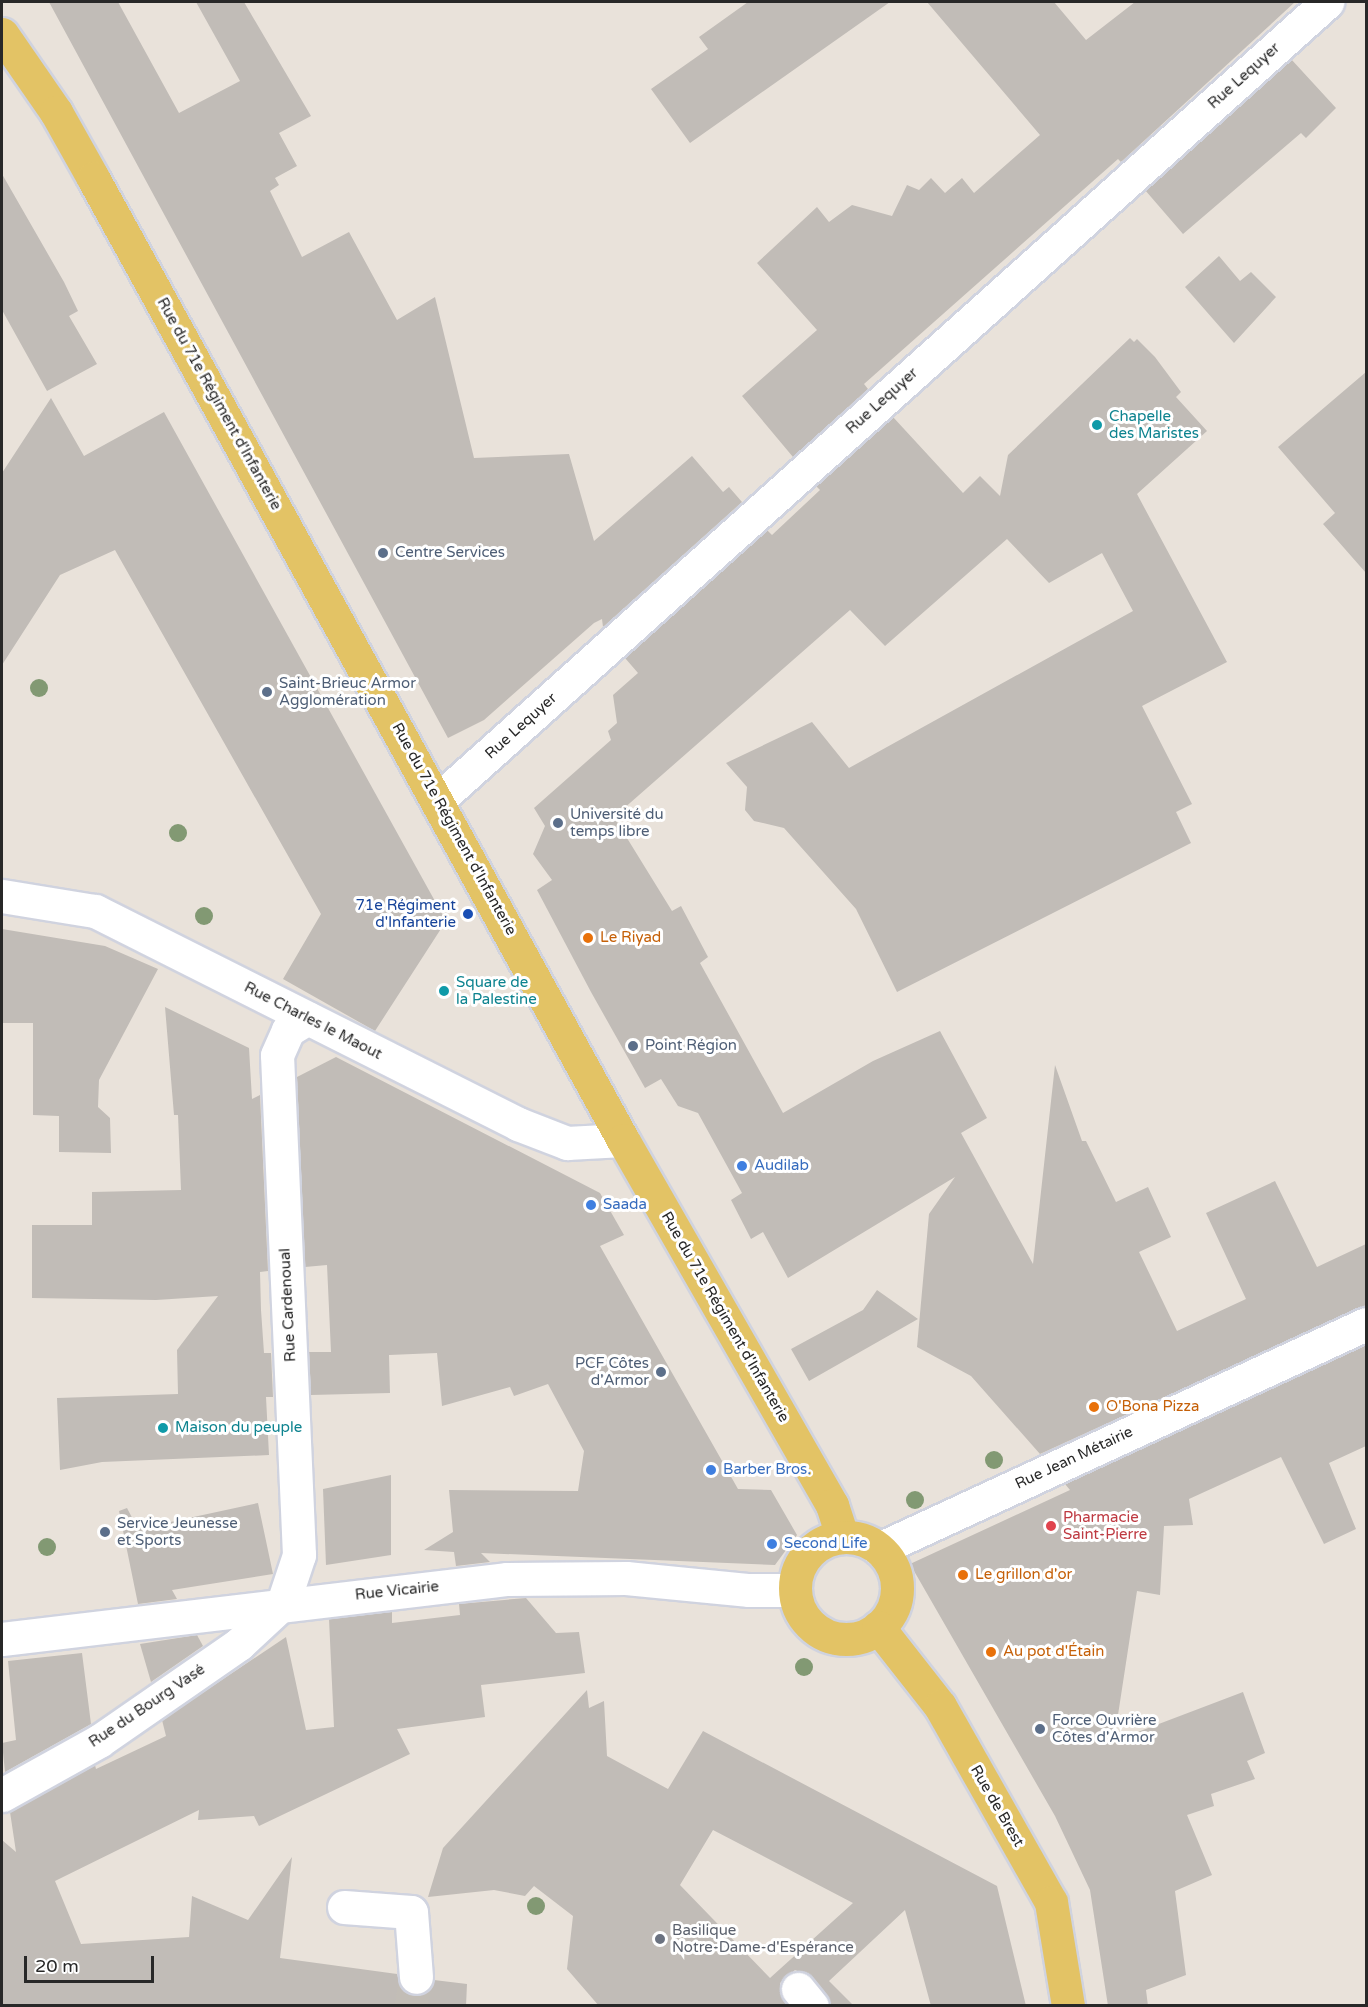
<!DOCTYPE html>
<meta charset="utf-8">
<style>
body{margin:0}
#map{position:relative;width:1368px;height:2007px;overflow:hidden;background:#e9e2da;font-family:"Varela Round",sans-serif}
div>[style]{position:absolute}
[style*='--x']{left:calc(var(--x)*1px);top:calc(var(--y)*1px);width:calc(var(--w)*1px);rotate:calc(var(--a)*1deg)}
.building>*{inset:0;background:#c1bcb7}
.minor-tunnel>*{height:33px;margin-top:-16.5px;transform-origin:0;background:repeating-linear-gradient(90deg,#c2bdb6 0 33px,transparent 0 49px)}
.roads{filter:drop-shadow(2px 0 #d0d3df) drop-shadow(-2px 0 #d0d3df) drop-shadow(0 2px #d0d3df) drop-shadow(0 -2px #d0d3df)}
.minor>*{height:33px;margin:-16.5px;padding:0 16.5px;transform-origin:16.5px;border-radius:16.5px;background:#fff}
.major>*{height:33px;margin:-16.5px;padding:0 16.5px;transform-origin:16.5px;border-radius:16.5px;background:#e3c365}
.major>.ring{margin:-16.5px;padding:0;box-sizing:content-box;background:none;border:33px solid #e3c365;border-radius:50%}
.trees>*{width:18px;height:18px;margin:-9px;border-radius:50%;background:#829973}
.dots>*{width:16px;height:16px;translate:-50% -50%;box-sizing:border-box;border:3px solid #fff;border-radius:50%}
span{translate:-50% -50%;white-space:nowrap;text-align:center;line-height:1.15;-webkit-text-stroke:6px #fff;paint-order:stroke}
.street-label{font-size:15px;color:#282828}
.culture-label{font-size:15px;color:#0d838f}
.left{translate:0 -50%;text-align:left}
.service-label{font-size:15px;color:#4e5e75}
.right{translate:-100% -50%;text-align:right}
.transit-label{font-size:15px;color:#164399}
.food-label{font-size:15px;color:#c56008}
.shop-label{font-size:15px;color:#366cbe}
.health-label{font-size:15px;color:#be3a42}
.worship-label{font-size:15px;color:#5b616d}
.frame{position:absolute;inset:0;border:3px solid #282828;pointer-events:none}
.scale{position:absolute;left:24px;top:1956px;width:130px;height:27px;box-sizing:border-box;border:3px solid #282828;border-top:0;padding-left:8px;font-size:18px;line-height:21px;white-space:nowrap;color:#282828;-webkit-text-stroke:4px #fff;paint-order:stroke}
</style>
<div id="map">
<div class="building">
<i style="clip-path:polygon(49px 2px,118px 2px,179px 113px,240px 81px,196px 2px,244px 2px,311px 116px,279px 133px,297px 166px,275px 178px,279px 185px,270px 191px,302px 257px,349px 232px,397px 320px,435px 297px,474px 458px,569px 454px,594px 541px,692px 456px,723px 492px,729px 487px,742px 502px,603px 627px,602px 619px,594px 623px,484px 720px,448px 738px)"></i>
<i style="clip-path:polygon(748px 2px,890px 2px,690px 143px,651px 89px,708px 49px,699px 37px)"></i>
<i style="clip-path:polygon(927px 2px,1054px 2px,1086px 40px,1135px 2px,1295px 2px,1121px 162px,1118px 159px,864px 384px,868px 389px,793px 457px,742px 396px,817px 330px,757px 263px,817px 207px,829px 222px,852px 205px,892px 216px,907px 185px,919px 190px,931px 178px,945px 193px,962px 178px,974px 193px,1040px 135px)"></i>
<i style="clip-path:polygon(1291px 59px,1336px 108px,1306px 138px,1301px 133px,1183px 234px,1145px 190px)"></i>
<i style="clip-path:polygon(2px 174px,64px 282px,78px 311px,69px 316px,97px 364px,47px 391px,2px 310px)"></i>
<i style="clip-path:polygon(1219px 256px,1240px 281px,1251px 272px,1276px 297px,1234px 343px,1185px 287px)"></i>
<i style="clip-path:polygon(1130px 338px,1134px 342px,1137px 339px,1155px 357px,1181px 392px,1176px 397px,1207px 431px,1137px 494px,1227px 662px,1142px 706px,1192px 804px,1176px 812px,1191px 843px,897px 992px,856px 909px,784px 828px,754px 821px,745px 810px,747px 787px,726px 763px,812px 722px,849px 768px,1133px 611px,1102px 553px,1049px 583px,1007px 539px,885px 646px,850px 610px,614px 817px,672px 911px,681px 906px,708px 957px,700px 963px,783px 1113px,873px 1061px,940px 1031px,987px 1118px,961px 1133px,1033px 1264px,1055px 1065px,1082px 1141px,1086px 1141px,1116px 1202px,1148px 1187px,1171px 1237px,1139px 1252px,1177px 1331px,1246px 1299px,1206px 1213px,1275px 1181px,1317px 1267px,1366px 1244px,1366px 1305px,1040px 1454px,971px 1376px,917px 1347px,929px 1214px,955px 1177px,788px 1278px,763px 1232px,751px 1239px,731px 1200px,742px 1193px,698px 1113px,678px 1106px,661px 1079px,645px 1088px,591px 992px,537px 890px,552px 880px,533px 854px,545px 826px,534px 808px,611px 740px,608px 731px,617px 723px,613px 695px,638px 673px,625px 658px,767px 530px,772px 535px,820px 490px,816px 486px,893px 417px,963px 493px,980px 476px,1000px 496px,1008px 455px)"></i>
<i style="clip-path:polygon(1366px 372px,1366px 573px,1323px 524px,1335px 513px,1278px 447px)"></i>
<i style="clip-path:polygon(51px 398px,84px 456px,164px 412px,446px 921px,375px 1031px,283px 979px,321px 914px,115px 550px,60px 575px,2px 665px,2px 473px)"></i>
<i style="clip-path:polygon(2px 929px,105px 946px,158px 969px,99px 1080px,98px 1107px,110px 1118px,111px 1153px,59px 1152px,59px 1116px,33px 1115px,33px 1023px,2px 1023px)"></i>
<i style="clip-path:polygon(165px 1007px,249px 1048px,252px 1099px,260px 1095px,268px 1271px,260px 1272px,261px 1310px,264px 1353px,271px 1353px,273px 1397px,266px 1397px,269px 1455px,102px 1462px,60px 1470px,57px 1398px,178px 1394px,177px 1350px,218px 1296px,156px 1300px,32px 1298px,32px 1225px,92px 1225px,92px 1192px,181px 1190px,178px 1115px,174px 1115px)"></i>
<i style="clip-path:polygon(336px 1057px,600px 1193px,624px 1235px,600px 1246px,738px 1489px,771px 1490px,797px 1535px,775px 1565px,481px 1553px,490px 1562px,456px 1566px,454px 1552px,424px 1550px,453px 1532px,449px 1490px,578px 1491px,584px 1451px,548px 1384px,514px 1396px,510px 1387px,442px 1406px,437px 1353px,389px 1355px,390px 1393px,311px 1395px,309px 1352px,331px 1352px,327px 1265px,305px 1267px,297px 1077px)"></i>
<i style="clip-path:polygon(877px 1290px,918px 1319px,809px 1381px,791px 1349px,863px 1310px)"></i>
<i style="clip-path:polygon(1366px 1344px,1366px 1446px,1329px 1463px,1356px 1529px,1324px 1544px,1281px 1457px,1189px 1499px,1193px 1525px,1164px 1526px,1160px 1595px,1137px 1591px,1114px 1741px,1243px 1692px,1265px 1753px,1247px 1761px,1255px 1779px,1211px 1794px,1214px 1806px,1187px 1815px,1212px 1875px,1175px 1891px,1186px 1975px,1146px 1990px,1148px 2006px,1108px 2006px,1090px 1890px,1055px 1816px,910px 1564px,1070px 1490px,1065px 1484px)"></i>
<i style="clip-path:polygon(391px 1475px,391px 1555px,326px 1565px,323px 1489px)"></i>
<i style="clip-path:polygon(258px 1503px,273px 1574px,172px 1590px,177px 1599px,138px 1604px,119px 1511px,127px 1508px,138px 1529px)"></i>
<i style="clip-path:polygon(526px 1598px,556px 1633px,579px 1632px,585px 1673px,481px 1685px,485px 1717px,397px 1729px,410px 1754px,259px 1826px,254px 1816px,198px 1820px,199px 1810px,55px 1881px,81px 1944px,189px 1937px,192px 1896px,248px 1920px,292px 1857px,280px 1958px,397px 1974px,401px 1988px,417px 1996px,427px 1992px,434px 1980px,467px 1984px,466px 2006px,2px 2006px,2px 1840px,16px 1852px,10px 1812px,95px 1765px,96px 1769px,166px 1736px,162px 1720px,286px 1637px,306px 1730px,334px 1727px,329px 1619px,392px 1612px,392px 1623px,460px 1615px,459px 1604px)"></i>
<i style="clip-path:polygon(197px 1635px,203px 1646px,151px 1682px,140px 1644px)"></i>
<i style="clip-path:polygon(82px 1653px,91px 1724px,5px 1772px,2px 1743px,16px 1740px,8px 1661px)"></i>
<i style="clip-path:polygon(evenodd,587px 1690px,589px 1708px,604px 1701px,607px 1756px,668px 1789px,703px 1731px,997px 1886px,1026px 2006px,931px 2006px,905px 1910px,829px 1981px,854px 2006px,830px 2006px,812px 1977px,795px 1970px,780px 1983px,780px 1993px,787px 2006px,599px 2006px,567px 1969px,573px 1916px,534px 1886px,525px 1896px,494px 1890px,428px 1897px,443px 1848px,587px 1690px,713px 1830px,853px 1903px,770px 1978px,680px 1885px,713px 1830px)"></i>
</div>
<div class="minor-tunnel">
<i style="--x:411;--y:2006;--w:29;--a:-80"></i>
</div>
<div class="roads">
<div class="minor">
<i style="--x:438;--y:800;--w:1195;--a:-41.91"></i>
<i style="--x:2;--y:896;--w:94;--a:9.2"></i>
<i style="--x:95;--y:911;--w:474;--a:26.7"></i>
<i style="--x:518;--y:1124;--w:53;--a:21.2"></i>
<i style="--x:567;--y:1143;--w:56;--a:-3.1"></i>
<i style="--x:879;--y:1549;--w:536;--a:-24.8"></i>
<i style="--x:2;--y:1639;--w:509;--a:-6.78"></i>
<i style="--x:507;--y:1579;--w:119;--a:-0.5"></i>
<i style="--x:626;--y:1578;--w:124;--a:5.6"></i>
<i style="--x:749;--y:1590;--w:46;--a:0"></i>
<i style="--x:2;--y:1795;--w:111;--a:-29.1"></i>
<i style="--x:99;--y:1741;--w:170;--a:-34.7"></i>
<i style="--x:239;--y:1644;--w:60;--a:-43"></i>
<i style="--x:283;--y:1603;--w:51;--a:-71.6"></i>
<i style="--x:299;--y:1555;--w:500;--a:-92.52"></i>
<i style="--x:277;--y:1055;--w:27;--a:-66"></i>
<i style="--x:288;--y:1030;--w:23;--a:-31"></i>
<i style="--x:344;--y:1907;--w:67;--a:4.3"></i>
<i style="--x:411;--y:1912;--w:65;--a:85.6"></i>
<i style="--x:798;--y:1989;--w:22;--a:51"></i>
</div>
<div class="major">
<i style="--x:2;--y:34;--w:95;--a:55.3"></i>
<i style="--x:56;--y:112;--w:76;--a:60.7"></i>
<i style="--x:93;--y:178;--w:1098;--a:61.15"></i>
<i style="--x:623;--y:1140;--w:421;--a:60.2"></i>
<i style="--x:832;--y:1505;--w:33;--a:72"></i>
<i class="ring" style="left:795px;top:1537px;width:69px;height:69px"></i>
<i style="--x:878;--y:1627;--w:100;--a:51.9"></i>
<i style="--x:940;--y:1706;--w:225;--a:60.5"></i>
<i style="--x:1051;--y:1902;--w:105;--a:80.7"></i>
</div>
</div>
<div class="trees">
<i style="left:39px;top:688px"></i>
<i style="left:178px;top:833px"></i>
<i style="left:204px;top:916px"></i>
<i style="left:994px;top:1460px"></i>
<i style="left:915px;top:1500px"></i>
<i style="left:47px;top:1547px"></i>
<i style="left:804px;top:1667px"></i>
<i style="left:536px;top:1906px"></i>
</div>
<div class="dots">
<i style="left:1097px;top:425px;background:#0f9aa8"></i>
<i style="left:383px;top:553px;background:#5c6f8a"></i>
<i style="left:267px;top:692px;background:#5c6f8a"></i>
<i style="left:558px;top:823px;background:#5c6f8a"></i>
<i style="left:468px;top:914px;background:#1a4fb4"></i>
<i style="left:588px;top:938px;background:#e8710a"></i>
<i style="left:444px;top:991px;background:#0f9aa8"></i>
<i style="left:633px;top:1046px;background:#5c6f8a"></i>
<i style="left:742px;top:1166px;background:#3f7fe0"></i>
<i style="left:591px;top:1205px;background:#3f7fe0"></i>
<i style="left:661px;top:1372px;background:#5c6f8a"></i>
<i style="left:1094px;top:1407px;background:#e8710a"></i>
<i style="left:163px;top:1428px;background:#0f9aa8"></i>
<i style="left:711px;top:1470px;background:#3f7fe0"></i>
<i style="left:1051px;top:1526px;background:#e0444e"></i>
<i style="left:105px;top:1532px;background:#5c6f8a"></i>
<i style="left:772px;top:1544px;background:#3f7fe0"></i>
<i style="left:963px;top:1575px;background:#e8710a"></i>
<i style="left:991px;top:1652px;background:#e8710a"></i>
<i style="left:1040px;top:1729px;background:#5c6f8a"></i>
<i style="left:660px;top:1939px;background:#6b7280"></i>
</div>
<div class="street-label">
<span style="left:1244px;top:76px;rotate:-42deg">Rue Lequyer</span>
<span style="left:882px;top:401px;rotate:-42deg">Rue Lequyer</span>
<span style="left:219px;top:404px;rotate:61deg">Rue du 71e Régiment d'Infanterie</span>
<span style="left:521px;top:726px;rotate:-42deg">Rue Lequyer</span>
<span style="left:454px;top:829px;rotate:61deg">Rue du 71e Régiment d'Infanterie</span>
<span style="left:313px;top:1021px;rotate:27deg">Rue Charles le Maout</span>
<span style="left:288px;top:1305px;rotate:-93deg">Rue Cardenoual</span>
<span style="left:725px;top:1317px;rotate:60deg">Rue du 71e Régiment d'Infanterie</span>
<span style="left:1074px;top:1458px;rotate:-25deg">Rue Jean Métairie</span>
<span style="left:397px;top:1591px;rotate:-6deg">Rue Vicairie</span>
<span style="left:147px;top:1706px;rotate:-34deg">Rue du Bourg Vasé</span>
<span style="left:997px;top:1806px;rotate:60deg">Rue de Brest</span>
</div>
<div class="culture-label">
<span class="left" style="left:1109px;top:425px">Chapelle<br>des Maristes</span>
<span class="left" style="left:456px;top:991px">Square de<br>la Palestine</span>
<span class="left" style="left:175px;top:1428px">Maison du peuple</span>
</div>
<div class="service-label">
<span class="left" style="left:395px;top:553px">Centre Services</span>
<span class="left" style="left:279px;top:692px">Saint-Brieuc Armor<br>Agglomération</span>
<span class="left" style="left:570px;top:823px">Université du<br>temps libre</span>
<span class="left" style="left:645px;top:1046px">Point Région</span>
<span class="right" style="left:649px;top:1372px">PCF Côtes<br>d'Armor</span>
<span class="left" style="left:117px;top:1532px">Service Jeunesse<br>et Sports</span>
<span class="left" style="left:1052px;top:1729px">Force Ouvrière<br>Côtes d'Armor</span>
</div>
<div class="transit-label">
<span class="right" style="left:456px;top:914px">71e Régiment<br>d'Infanterie</span>
</div>
<div class="food-label">
<span class="left" style="left:600px;top:938px">Le Riyad</span>
<span class="left" style="left:1106px;top:1407px">O'Bona Pizza</span>
<span class="left" style="left:975px;top:1575px">Le grillon d'or</span>
<span class="left" style="left:1003px;top:1652px">Au pot d'Étain</span>
</div>
<div class="shop-label">
<span class="left" style="left:754px;top:1166px">Audilab</span>
<span class="left" style="left:603px;top:1205px">Saada</span>
<span class="left" style="left:723px;top:1470px">Barber Bros.</span>
<span class="left" style="left:784px;top:1544px">Second Life</span>
</div>
<div class="health-label">
<span class="left" style="left:1063px;top:1526px">Pharmacie<br>Saint-Pierre</span>
</div>
<div class="worship-label">
<span class="left" style="left:672px;top:1939px">Basilique<br>Notre-Dame-d'Espérance</span>
</div>
<div class="frame"></div>
<div class="scale">20 m</div>
</div>
